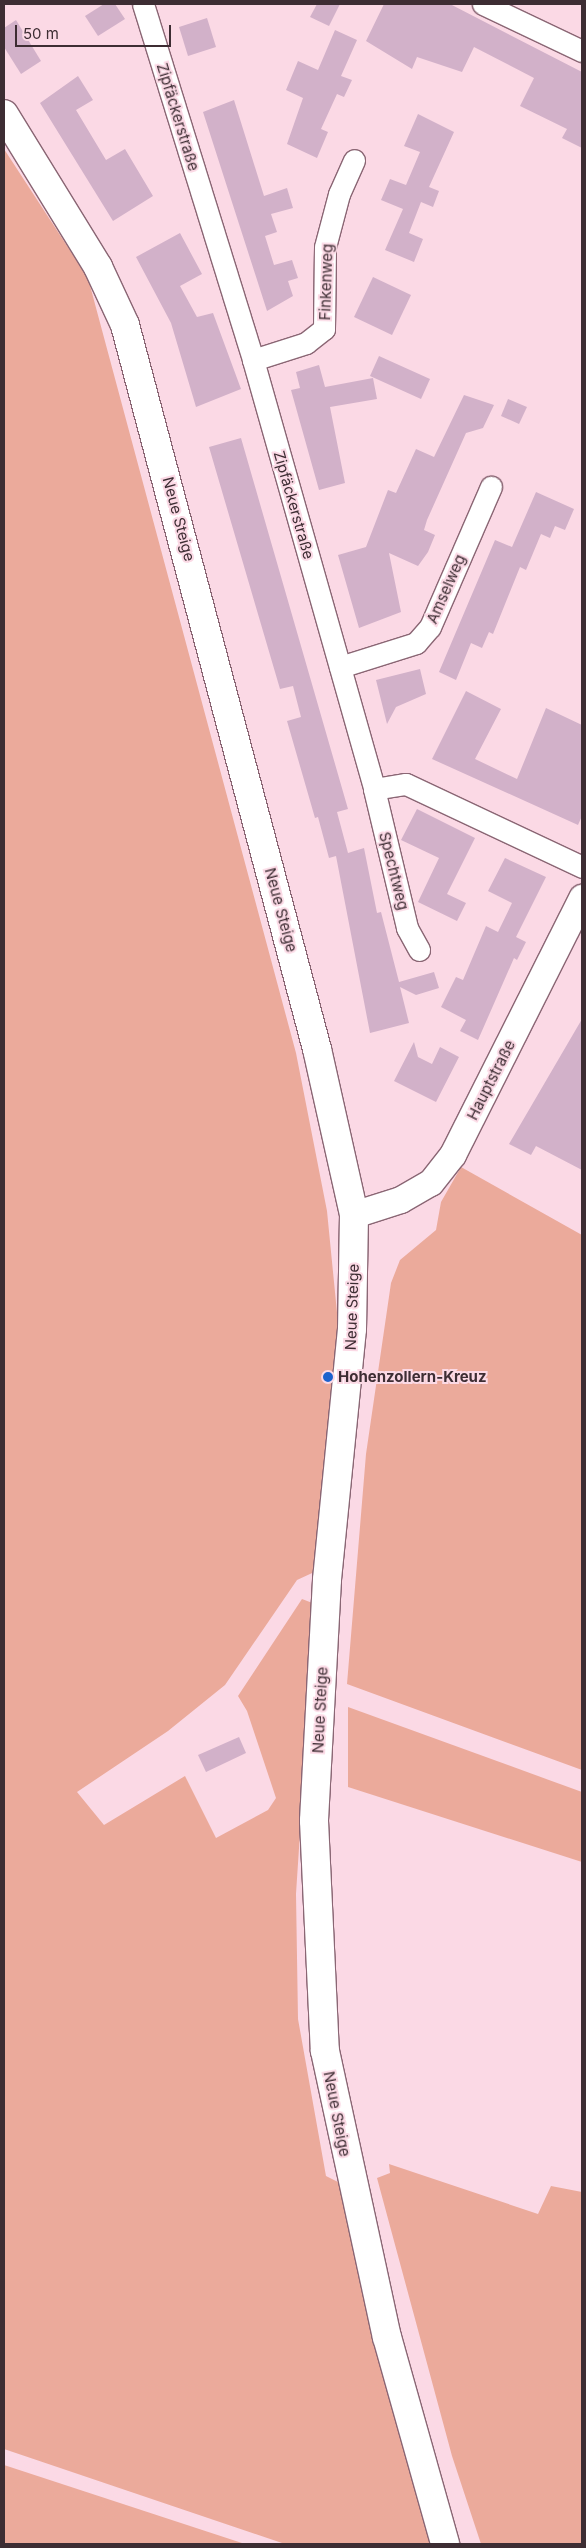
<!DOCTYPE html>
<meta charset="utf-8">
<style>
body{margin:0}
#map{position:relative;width:586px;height:2548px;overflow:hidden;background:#fbd9e5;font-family:Inter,sans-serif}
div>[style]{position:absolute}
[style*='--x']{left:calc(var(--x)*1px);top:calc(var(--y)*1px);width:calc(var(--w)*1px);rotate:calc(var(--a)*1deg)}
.green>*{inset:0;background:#ebaa9b}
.building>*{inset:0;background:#d2b1c9}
.roads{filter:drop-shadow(1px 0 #8a6674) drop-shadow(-1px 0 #8a6674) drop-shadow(0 1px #8a6674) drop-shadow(0 -1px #8a6674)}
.minor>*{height:21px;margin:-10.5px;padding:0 10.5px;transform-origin:10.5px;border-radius:10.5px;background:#fff}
.tertiary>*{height:26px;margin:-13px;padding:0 13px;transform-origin:13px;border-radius:13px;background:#fff}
.secondary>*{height:28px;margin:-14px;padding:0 14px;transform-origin:14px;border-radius:14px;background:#fff}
.dots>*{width:14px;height:14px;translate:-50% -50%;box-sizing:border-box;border:2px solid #fbd9e5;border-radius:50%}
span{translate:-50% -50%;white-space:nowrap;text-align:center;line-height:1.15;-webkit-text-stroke:4px #fbd9e5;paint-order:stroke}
.street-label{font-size:15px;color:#3d2d33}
.poi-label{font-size:15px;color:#3d2d33;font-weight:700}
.left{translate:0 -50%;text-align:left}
.frame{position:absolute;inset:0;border:5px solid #3d2d33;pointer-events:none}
.scale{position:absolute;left:15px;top:25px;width:156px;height:22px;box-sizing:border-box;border:2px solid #3d2d33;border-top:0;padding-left:6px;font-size:15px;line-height:18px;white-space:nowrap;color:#3d2d33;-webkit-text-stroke:4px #fbd9e5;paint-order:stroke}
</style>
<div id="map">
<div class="green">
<i style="clip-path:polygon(4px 149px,88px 278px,296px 1053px,327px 1211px,341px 1353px,323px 1568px,297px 1580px,225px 1685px,168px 1731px,77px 1792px,104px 1825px,185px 1776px,216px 1838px,268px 1810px,276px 1798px,247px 1711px,238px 1696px,302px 1599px,315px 1604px,296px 1894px,298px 2019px,326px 2176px,340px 2183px,436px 2544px,285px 2544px,4px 2449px)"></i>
<i style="clip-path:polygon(461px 1167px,582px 1235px,582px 1770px,347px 1684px,366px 1454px,391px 1283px,400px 1260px,436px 1230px,441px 1202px)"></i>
<i style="clip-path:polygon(348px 1707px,582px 1792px,582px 1862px,348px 1787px)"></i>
<i style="clip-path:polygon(389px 2164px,538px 2214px,551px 2186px,582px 2192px,582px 2544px,481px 2544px,452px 2456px,377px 2178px,390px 2173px)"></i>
<i style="clip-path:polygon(4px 2465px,245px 2544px,4px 2544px)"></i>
</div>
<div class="building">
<i style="clip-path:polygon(104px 4px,115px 4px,125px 19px,98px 36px,85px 16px)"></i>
<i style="clip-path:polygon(317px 4px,340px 4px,329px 26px,310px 17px)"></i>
<i style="clip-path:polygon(384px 4px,450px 4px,582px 72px,582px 148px,562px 138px,567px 129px,520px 106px,534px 78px,474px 47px,462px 72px,417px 57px,412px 69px,366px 41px)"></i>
<i style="clip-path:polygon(207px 18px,216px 47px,188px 56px,179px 27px)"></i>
<i style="clip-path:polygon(16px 20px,41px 61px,21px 74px,4px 47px,4px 28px)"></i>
<i style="clip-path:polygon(335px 30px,357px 40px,341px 76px,352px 80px,344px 97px,337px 94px,321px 129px,328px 132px,317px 158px,287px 144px,303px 98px,286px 90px,298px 61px,318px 70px)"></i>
<i style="clip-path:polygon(78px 76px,93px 100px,76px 110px,106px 160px,125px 149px,153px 196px,113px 221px,40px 103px)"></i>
<i style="clip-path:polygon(234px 100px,264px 196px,287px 188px,293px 208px,271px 214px,277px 232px,265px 236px,274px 265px,292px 260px,298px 278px,288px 281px,293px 296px,267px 311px,203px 112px)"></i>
<i style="clip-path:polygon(418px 114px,454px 132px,429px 187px,439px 191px,433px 207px,421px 202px,409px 233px,423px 239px,414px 262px,385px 250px,403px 209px,381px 200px,390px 179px,406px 185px,420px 152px,404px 146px)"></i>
<i style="clip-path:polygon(180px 233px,202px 274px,180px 286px,197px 317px,213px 313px,241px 389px,196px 407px,171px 323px,136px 257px)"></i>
<i style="clip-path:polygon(373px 277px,411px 295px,392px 335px,354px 317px)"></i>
<i style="clip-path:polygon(379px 356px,430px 379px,421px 399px,370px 376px)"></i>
<i style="clip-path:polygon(319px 365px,325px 387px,373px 378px,377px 399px,330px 407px,345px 483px,319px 490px,291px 390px,300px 388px,296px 372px)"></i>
<i style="clip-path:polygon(464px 395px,494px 405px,483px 428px,466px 433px,427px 520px,424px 530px,435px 535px,428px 552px,418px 566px,389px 553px,401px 612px,359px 628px,338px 555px,366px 547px,388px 490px,396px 493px,416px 449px,434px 457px)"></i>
<i style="clip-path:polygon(508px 399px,527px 407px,519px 424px,501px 416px)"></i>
<i style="clip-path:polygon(241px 438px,348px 809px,337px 812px,348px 853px,364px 848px,377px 913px,381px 912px,399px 982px,434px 972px,439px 988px,416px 995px,400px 987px,409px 1023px,370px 1033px,336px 856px,329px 858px,318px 817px,315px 818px,287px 721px,301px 717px,293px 686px,280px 689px,209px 447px)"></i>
<i style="clip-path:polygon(536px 492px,574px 509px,565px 530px,555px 526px,550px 538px,541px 534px,526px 570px,520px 567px,493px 634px,489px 632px,482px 648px,471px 643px,456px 680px,439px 672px,495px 540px,512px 547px)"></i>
<i style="clip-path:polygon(420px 669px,426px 694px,396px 707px,387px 724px,376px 680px)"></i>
<i style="clip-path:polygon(466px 691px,501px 709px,475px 759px,517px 779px,546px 708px,582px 725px,582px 816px,578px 825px,432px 759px)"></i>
<i style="clip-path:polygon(417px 809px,475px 838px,447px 894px,466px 903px,457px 921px,418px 902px,439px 858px,401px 840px)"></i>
<i style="clip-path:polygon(505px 858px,546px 877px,516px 937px,526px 942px,517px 960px,514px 958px,478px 1040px,460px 1031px,466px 1020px,441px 1007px,456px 977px,463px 980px,486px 926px,498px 932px,512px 903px,488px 891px)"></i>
<i style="clip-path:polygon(582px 1019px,582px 1170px,536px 1146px,531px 1155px,509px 1144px)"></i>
<i style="clip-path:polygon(414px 1042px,418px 1057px,432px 1064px,440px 1047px,459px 1057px,436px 1102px,394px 1081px)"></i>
<i style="clip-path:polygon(239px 1737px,246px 1753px,206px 1772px,198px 1755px)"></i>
</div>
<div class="roads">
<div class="minor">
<i style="--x:143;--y:4;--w:373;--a:72.8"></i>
<i style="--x:253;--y:360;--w:446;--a:74.2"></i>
<i style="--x:374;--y:789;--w:32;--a:-9"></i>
<i style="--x:406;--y:784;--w:195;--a:25.2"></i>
<i style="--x:483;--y:4;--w:110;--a:25.4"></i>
<i style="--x:253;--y:360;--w:56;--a:-17.8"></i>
<i style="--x:306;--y:343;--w:23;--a:-38"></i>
<i style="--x:324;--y:329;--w:82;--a:-89.3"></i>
<i style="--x:325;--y:247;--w:55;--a:-75.2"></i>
<i style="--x:339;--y:194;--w:37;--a:-66"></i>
<i style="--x:340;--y:667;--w:80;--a:-17.5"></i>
<i style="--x:416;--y:643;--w:21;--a:-49"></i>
<i style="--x:430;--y:627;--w:153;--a:-66.5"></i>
<i style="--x:374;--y:789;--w:143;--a:76.6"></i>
<i style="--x:407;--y:928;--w:25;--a:61"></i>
</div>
<div class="tertiary">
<i style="--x:354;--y:1215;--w:49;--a:-17.7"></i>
<i style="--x:401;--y:1200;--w:34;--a:-30"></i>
<i style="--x:431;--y:1183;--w:36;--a:-52"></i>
<i style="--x:453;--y:1155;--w:288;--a:-63.3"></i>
</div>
<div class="secondary">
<i style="--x:4;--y:114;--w:180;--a:58.4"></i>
<i style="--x:98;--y:267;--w:64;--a:65"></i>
<i style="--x:125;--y:325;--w:749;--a:75.15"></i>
<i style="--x:317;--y:1049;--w:170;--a:77.4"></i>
<i style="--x:354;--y:1215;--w:114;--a:91"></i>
<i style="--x:352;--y:1329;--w:252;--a:95.7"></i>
<i style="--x:327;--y:1580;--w:241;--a:93.1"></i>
<i style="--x:314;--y:1821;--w:230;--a:87.3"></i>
<i style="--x:325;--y:2051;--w:293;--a:77.8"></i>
<i style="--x:387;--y:2337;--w:215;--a:74.3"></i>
</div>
</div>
<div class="dots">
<i style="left:328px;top:1377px;background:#1b62cd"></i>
</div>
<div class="street-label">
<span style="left:178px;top:117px;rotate:73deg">Zipfäckerstraße</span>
<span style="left:326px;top:282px;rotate:-88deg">Finkenweg</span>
<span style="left:294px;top:505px;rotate:74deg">Zipfäckerstraße</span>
<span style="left:179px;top:519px;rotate:75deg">Neue Steige</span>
<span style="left:446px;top:589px;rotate:-66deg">Amselweg</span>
<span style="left:394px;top:871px;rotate:76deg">Spechtweg</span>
<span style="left:281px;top:910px;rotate:75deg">Neue Steige</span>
<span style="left:491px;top:1080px;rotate:-63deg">Hauptstraße</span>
<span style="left:352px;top:1307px;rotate:-88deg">Neue Steige</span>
<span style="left:320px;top:1710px;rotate:-87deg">Neue Steige</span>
<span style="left:337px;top:2114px;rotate:79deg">Neue Steige</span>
</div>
<div class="poi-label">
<span class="left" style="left:338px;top:1377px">Hohenzollern-Kreuz</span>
</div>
<div class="frame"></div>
<div class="scale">50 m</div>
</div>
